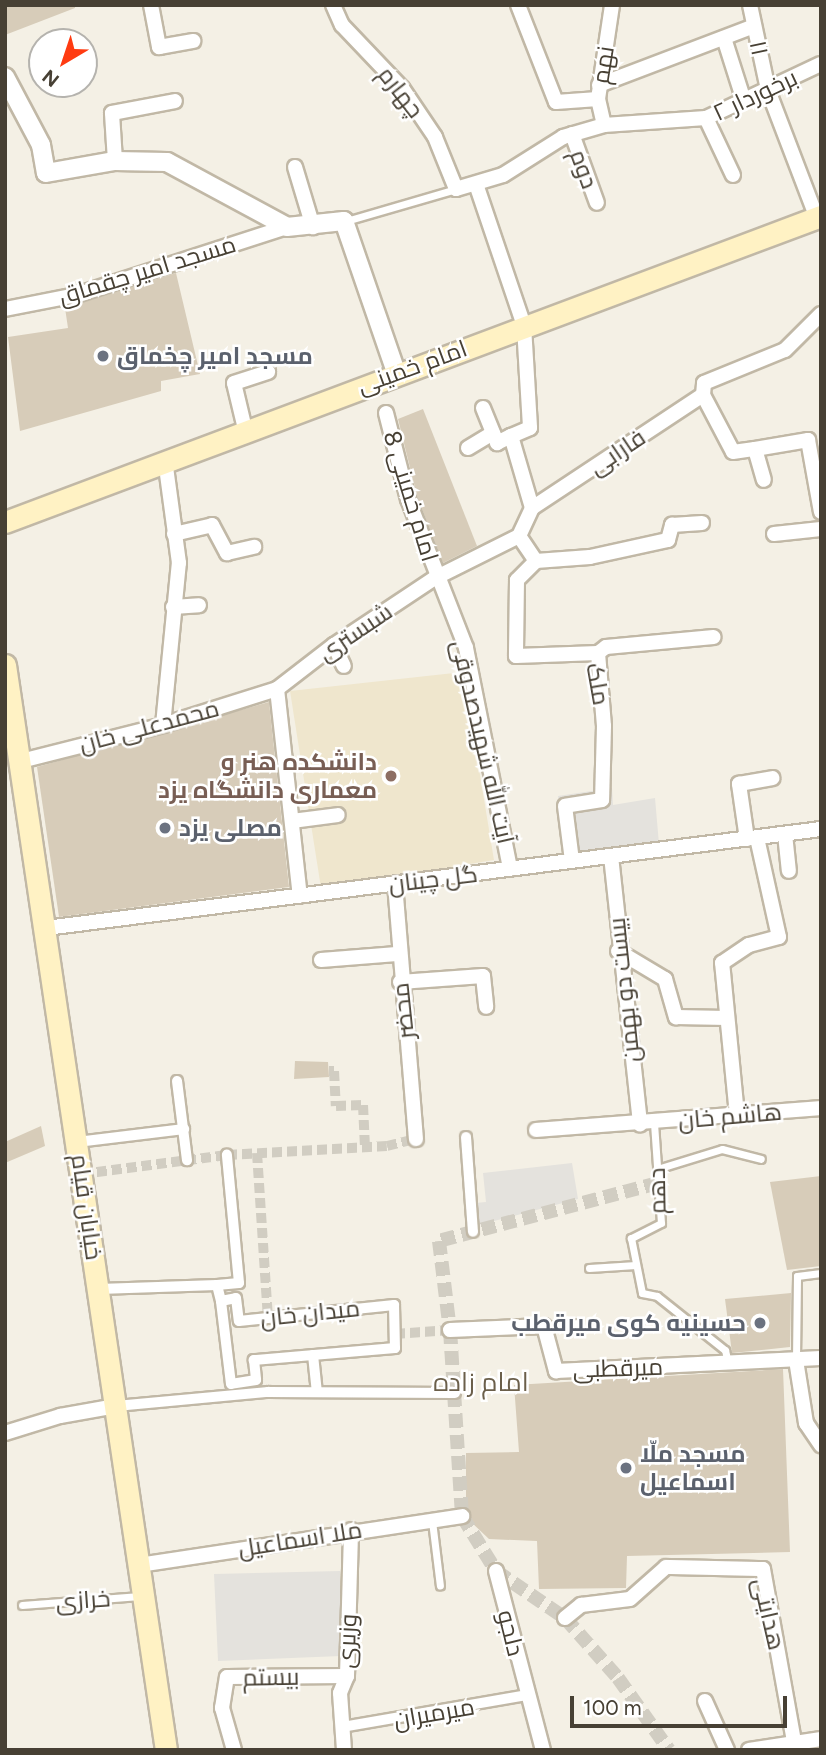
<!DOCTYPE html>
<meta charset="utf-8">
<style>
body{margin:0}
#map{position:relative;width:826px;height:1755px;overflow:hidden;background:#f4f0e5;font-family:Figtree,Cairo,sans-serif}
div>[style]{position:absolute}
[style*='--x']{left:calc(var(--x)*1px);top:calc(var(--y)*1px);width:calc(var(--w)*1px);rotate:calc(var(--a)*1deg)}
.education>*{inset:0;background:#efe6cd}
.parking>*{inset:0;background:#e4e2dd}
.building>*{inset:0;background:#d7ccb9}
.pedestrian-tunnel>*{height:10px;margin-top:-5px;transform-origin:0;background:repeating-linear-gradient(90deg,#d1cdc2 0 10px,transparent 0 15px)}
.minor-tunnel>*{height:14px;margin-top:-7px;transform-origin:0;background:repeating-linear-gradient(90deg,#d1cdc2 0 14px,transparent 0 21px)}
.roads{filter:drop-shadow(2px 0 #c1b8a6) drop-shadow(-2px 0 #c1b8a6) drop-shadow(0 2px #c1b8a6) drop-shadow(0 -2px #c1b8a6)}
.service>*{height:7px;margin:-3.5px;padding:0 3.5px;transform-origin:3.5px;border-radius:3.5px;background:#fff}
.pedestrian>*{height:10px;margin:-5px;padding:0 5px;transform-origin:5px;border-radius:5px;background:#fff}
.minor>*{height:14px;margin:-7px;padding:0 7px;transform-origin:7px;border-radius:7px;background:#fff}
.tertiary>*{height:18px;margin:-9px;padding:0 9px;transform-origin:9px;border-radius:9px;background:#fff}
.secondary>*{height:21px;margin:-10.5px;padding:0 10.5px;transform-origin:10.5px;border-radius:10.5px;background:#fff2c4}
.dots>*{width:19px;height:19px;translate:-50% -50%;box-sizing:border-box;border:4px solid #fff;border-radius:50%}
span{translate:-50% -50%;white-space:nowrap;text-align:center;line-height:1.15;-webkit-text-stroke:5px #fff;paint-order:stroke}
.street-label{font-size:24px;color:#474034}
.worship-label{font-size:24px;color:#5b616d;font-weight:700}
.left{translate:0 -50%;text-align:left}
.right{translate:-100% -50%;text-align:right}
.education-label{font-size:24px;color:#785e54;font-weight:700}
.neighbourhood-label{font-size:26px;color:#6b5f4a}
.frame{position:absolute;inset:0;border:7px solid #474034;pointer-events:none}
.north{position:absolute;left:28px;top:28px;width:70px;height:70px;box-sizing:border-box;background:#fff;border:2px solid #b5b3ae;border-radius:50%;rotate:219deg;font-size:19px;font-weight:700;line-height:28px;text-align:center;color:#474034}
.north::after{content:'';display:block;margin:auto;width:24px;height:32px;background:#ff3b11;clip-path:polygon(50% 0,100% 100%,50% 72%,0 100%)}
.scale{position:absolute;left:570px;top:1696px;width:217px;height:32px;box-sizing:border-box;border:4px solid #474034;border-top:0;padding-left:9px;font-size:21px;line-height:24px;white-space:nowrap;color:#474034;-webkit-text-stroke:5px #fff;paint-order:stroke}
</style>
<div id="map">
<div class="education">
<i style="clip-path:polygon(463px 672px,494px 860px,321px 888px,290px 691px)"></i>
</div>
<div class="parking">
<i style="clip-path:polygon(612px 788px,613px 805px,655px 798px,659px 844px,565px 856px,558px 796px)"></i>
<i style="clip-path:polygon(572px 1163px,578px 1199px,479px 1225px,475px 1203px,486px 1202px,483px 1173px)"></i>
<i style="clip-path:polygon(340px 1571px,341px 1656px,218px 1661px,214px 1574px)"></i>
</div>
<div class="building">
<i style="clip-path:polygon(5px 5px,75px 5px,75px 8px,5px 35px)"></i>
<i style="clip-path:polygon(176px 273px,200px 374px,161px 381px,161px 391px,20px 431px,8px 337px,68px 328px,65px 308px)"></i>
<i style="clip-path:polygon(423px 409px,477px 546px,443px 563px,417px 496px,398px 419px)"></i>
<i style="clip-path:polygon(269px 702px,289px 887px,59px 917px,37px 767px)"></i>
<i style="clip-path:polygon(295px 1061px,328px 1062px,329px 1077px,294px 1079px)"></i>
<i style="clip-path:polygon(41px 1126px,45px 1146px,5px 1163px,5px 1142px)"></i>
<i style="clip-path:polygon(821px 1176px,821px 1266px,787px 1270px,770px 1182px)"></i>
<i style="clip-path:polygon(791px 1293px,790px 1347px,732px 1353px,725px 1299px)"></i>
<i style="clip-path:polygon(783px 1369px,790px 1552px,627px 1556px,626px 1588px,539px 1589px,537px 1541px,489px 1539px,470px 1521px,466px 1507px,466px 1453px,519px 1452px,514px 1385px)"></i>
</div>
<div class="pedestrian-tunnel">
<i style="--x:329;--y:1071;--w:5;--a:0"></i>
<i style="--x:334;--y:1071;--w:35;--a:87"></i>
<i style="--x:336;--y:1106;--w:27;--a:-2"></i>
<i style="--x:363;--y:1105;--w:42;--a:87.3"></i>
<i style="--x:257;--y:1153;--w:164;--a:86.2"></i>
<i style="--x:82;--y:1174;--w:146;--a:-7.5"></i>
<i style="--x:227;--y:1155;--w:160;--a:-3.2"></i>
<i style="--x:387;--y:1146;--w:30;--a:-14"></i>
<i style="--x:395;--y:1334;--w:55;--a:-4.2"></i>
</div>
<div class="minor-tunnel">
<i style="--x:658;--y:1183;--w:227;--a:165.2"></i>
<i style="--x:439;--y:1241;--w:90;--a:83"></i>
<i style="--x:450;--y:1330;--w:186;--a:86.3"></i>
<i style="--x:462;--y:1516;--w:65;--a:58.3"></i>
<i style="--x:496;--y:1571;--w:83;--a:34.3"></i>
<i style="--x:565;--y:1618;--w:80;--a:48.5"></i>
<i style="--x:618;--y:1678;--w:88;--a:54.7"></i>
</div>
<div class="roads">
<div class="service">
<i style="--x:346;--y:221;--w:115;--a:-16.2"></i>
<i style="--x:654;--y:1123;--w:100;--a:86"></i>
<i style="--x:661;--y:1223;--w:34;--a:153"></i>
<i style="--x:631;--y:1238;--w:56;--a:78.7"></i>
<i style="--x:642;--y:1293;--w:15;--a:11"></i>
<i style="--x:657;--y:1296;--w:87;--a:38.5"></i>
<i style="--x:725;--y:1350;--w:13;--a:77"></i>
<i style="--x:657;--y:1169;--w:68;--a:-17.1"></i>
<i style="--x:722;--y:1149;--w:40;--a:14.4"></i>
<i style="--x:589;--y:1268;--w:47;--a:-3.7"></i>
<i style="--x:544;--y:1326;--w:34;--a:-5"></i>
<i style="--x:796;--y:1359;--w:83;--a:-89.3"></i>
<i style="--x:797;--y:1276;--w:24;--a:-7"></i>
<i style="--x:432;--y:1521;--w:65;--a:83"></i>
<i style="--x:22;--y:1605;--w:118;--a:-4.4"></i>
</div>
<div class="pedestrian">
<i style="--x:177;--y:1081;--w:80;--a:82.8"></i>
<i style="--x:466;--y:1137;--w:95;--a:85.8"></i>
<i style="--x:77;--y:1142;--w:108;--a:-6.9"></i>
<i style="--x:217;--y:1285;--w:22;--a:-5"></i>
<i style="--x:239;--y:1283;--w:129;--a:-95.4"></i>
<i style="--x:99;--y:1289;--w:118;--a:-1.9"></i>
<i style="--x:217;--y:1285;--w:16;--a:76"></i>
<i style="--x:236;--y:1298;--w:23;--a:83"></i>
<i style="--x:239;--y:1321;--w:156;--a:-5.9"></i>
<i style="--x:394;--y:1305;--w:43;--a:88.7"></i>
<i style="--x:395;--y:1348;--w:142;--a:175.1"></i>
<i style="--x:254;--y:1360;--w:20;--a:84"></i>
<i style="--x:256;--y:1380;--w:25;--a:171"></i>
<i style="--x:231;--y:1384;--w:84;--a:-96.9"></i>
<i style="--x:221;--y:1301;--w:15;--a:-11"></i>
<i style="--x:313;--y:1355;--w:37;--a:84"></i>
<i style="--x:116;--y:1406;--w:153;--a:-5.3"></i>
<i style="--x:268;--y:1392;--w:187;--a:0.3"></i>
<i style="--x:342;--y:1727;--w:188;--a:-9.8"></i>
</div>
<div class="minor">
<i style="--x:151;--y:5;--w:43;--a:79.2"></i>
<i style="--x:159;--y:47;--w:35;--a:-10"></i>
<i style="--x:333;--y:5;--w:22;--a:66"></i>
<i style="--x:342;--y:25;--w:87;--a:46.4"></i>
<i style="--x:402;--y:88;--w:59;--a:56"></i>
<i style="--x:435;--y:137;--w:56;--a:68"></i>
<i style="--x:456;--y:189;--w:49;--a:-16.6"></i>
<i style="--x:503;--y:175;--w:71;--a:-32.3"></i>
<i style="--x:563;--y:137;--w:43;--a:-16.3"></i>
<i style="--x:604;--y:125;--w:102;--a:-3.9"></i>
<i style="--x:706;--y:118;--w:127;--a:-25.2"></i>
<i style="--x:518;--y:5;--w:104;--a:68.6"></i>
<i style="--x:556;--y:102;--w:42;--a:-4.1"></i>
<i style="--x:750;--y:5;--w:87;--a:78"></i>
<i style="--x:768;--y:90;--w:137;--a:69.1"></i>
<i style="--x:724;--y:38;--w:66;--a:72.4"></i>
<i style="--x:599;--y:85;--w:166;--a:-20.8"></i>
<i style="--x:706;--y:118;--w:63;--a:64.7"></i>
<i style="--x:604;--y:125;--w:27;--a:-103"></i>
<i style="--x:598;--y:99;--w:95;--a:-81.5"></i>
<i style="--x:572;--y:134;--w:73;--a:70.1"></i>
<i style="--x:115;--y:161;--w:48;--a:-93.6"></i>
<i style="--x:112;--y:113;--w:64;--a:-10.8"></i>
<i style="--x:295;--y:167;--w:63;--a:73.3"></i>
<i style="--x:476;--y:184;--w:150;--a:71.3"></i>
<i style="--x:524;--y:326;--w:102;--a:86.6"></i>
<i style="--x:530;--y:428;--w:21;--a:157"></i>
<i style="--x:511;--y:436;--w:75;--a:73.7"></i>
<i style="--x:5;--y:309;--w:72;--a:-11.2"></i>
<i style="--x:76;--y:295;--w:222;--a:-17.9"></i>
<i style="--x:703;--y:395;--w:64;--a:62.2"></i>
<i style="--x:733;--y:452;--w:22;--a:-8"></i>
<i style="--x:755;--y:449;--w:32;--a:74"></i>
<i style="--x:483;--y:408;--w:38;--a:68"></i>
<i style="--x:497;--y:443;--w:16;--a:-27"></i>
<i style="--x:386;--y:413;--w:89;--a:75.7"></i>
<i style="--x:408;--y:499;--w:160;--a:68.7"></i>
<i style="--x:466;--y:648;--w:225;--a:78.7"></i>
<i style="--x:245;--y:429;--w:47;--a:-103.4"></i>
<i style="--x:234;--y:383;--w:36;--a:-18"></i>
<i style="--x:468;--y:448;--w:29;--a:-31"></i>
<i style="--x:755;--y:449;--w:54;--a:-9.6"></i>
<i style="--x:808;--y:440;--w:73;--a:79.8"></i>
<i style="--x:532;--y:508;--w:205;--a:-33.5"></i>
<i style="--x:703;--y:395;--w:12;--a:-85"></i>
<i style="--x:704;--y:383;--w:87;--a:-22.2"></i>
<i style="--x:785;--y:350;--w:51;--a:-45"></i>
<i style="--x:174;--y:534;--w:39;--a:-13"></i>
<i style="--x:212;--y:525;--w:32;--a:62"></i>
<i style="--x:227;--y:553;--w:28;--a:-13"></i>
<i style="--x:774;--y:534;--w:47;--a:-6.1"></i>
<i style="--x:519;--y:536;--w:30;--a:56"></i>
<i style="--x:536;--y:561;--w:54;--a:-4.2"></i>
<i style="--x:590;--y:557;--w:80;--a:-12.3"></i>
<i style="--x:668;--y:540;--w:16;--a:-75"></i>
<i style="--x:672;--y:525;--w:30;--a:-4"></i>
<i style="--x:536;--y:561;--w:27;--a:135"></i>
<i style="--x:517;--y:580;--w:76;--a:90.8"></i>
<i style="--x:516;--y:656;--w:82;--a:-2.1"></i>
<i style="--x:598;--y:653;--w:73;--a:85.3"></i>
<i style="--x:604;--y:726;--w:74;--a:91.5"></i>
<i style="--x:602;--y:800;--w:37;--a:171"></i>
<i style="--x:565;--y:806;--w:55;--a:82.7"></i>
<i style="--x:173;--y:607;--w:26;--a:-4"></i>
<i style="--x:334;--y:645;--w:23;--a:65"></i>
<i style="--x:598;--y:653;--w:10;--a:-37"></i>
<i style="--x:606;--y:647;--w:108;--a:-5.3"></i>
<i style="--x:277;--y:689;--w:208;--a:83.7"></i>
<i style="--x:163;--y:725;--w:163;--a:-84.4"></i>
<i style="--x:179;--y:563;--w:104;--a:-97.7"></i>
<i style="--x:21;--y:761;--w:146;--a:-14.2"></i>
<i style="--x:163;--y:725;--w:120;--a:-17.5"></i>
<i style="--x:277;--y:689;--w:72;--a:-37.7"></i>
<i style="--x:334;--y:645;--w:121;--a:-33.6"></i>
<i style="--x:435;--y:578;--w:94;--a:-26.6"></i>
<i style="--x:519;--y:536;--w:31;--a:-65"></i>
<i style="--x:292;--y:821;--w:46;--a:-7.4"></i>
<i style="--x:785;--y:834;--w:37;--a:84"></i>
<i style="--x:747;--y:839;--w:56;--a:-98.3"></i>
<i style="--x:739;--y:784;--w:34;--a:-10"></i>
<i style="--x:611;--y:856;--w:270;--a:83.8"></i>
<i style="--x:395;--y:884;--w:256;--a:85.3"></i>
<i style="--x:46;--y:928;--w:781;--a:-7.28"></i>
<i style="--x:618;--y:951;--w:55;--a:30.8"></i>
<i style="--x:665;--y:979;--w:40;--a:74"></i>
<i style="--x:676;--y:1017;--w:51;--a:1.1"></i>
<i style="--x:321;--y:960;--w:76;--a:-4.5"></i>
<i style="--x:400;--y:982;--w:83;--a:-4.1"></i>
<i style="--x:483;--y:976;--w:31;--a:84"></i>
<i style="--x:737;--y:1115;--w:153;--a:-95.6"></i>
<i style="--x:722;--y:963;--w:32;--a:-34"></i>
<i style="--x:749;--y:945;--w:31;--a:-15"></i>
<i style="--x:779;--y:937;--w:101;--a:-102.5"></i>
<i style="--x:536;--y:1130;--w:286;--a:-4.4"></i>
<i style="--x:450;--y:1330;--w:94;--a:-2.4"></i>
<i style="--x:544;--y:1326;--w:47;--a:75.1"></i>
<i style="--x:556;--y:1371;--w:265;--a:-2.8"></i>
<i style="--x:796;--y:1360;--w:64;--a:81"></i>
<i style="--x:806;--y:1423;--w:27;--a:56"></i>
<i style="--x:5;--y:1433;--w:58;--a:-17.2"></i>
<i style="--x:60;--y:1416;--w:57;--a:-10.1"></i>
<i style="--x:139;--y:1565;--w:327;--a:-8.6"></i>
<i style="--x:496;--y:1571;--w:185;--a:75.3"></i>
<i style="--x:565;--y:1618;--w:21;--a:-39"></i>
<i style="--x:581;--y:1605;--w:49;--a:-7"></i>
<i style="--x:630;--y:1599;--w:48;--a:-41.6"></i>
<i style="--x:666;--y:1567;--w:97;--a:1.2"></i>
<i style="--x:763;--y:1569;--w:176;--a:79.8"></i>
<i style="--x:705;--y:1701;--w:54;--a:65.8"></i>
<i style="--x:234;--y:1750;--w:44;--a:-105.9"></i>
<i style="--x:222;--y:1708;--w:31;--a:-81"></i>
<i style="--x:227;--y:1677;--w:120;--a:-0.5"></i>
<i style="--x:344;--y:1750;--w:57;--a:-94"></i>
<i style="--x:340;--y:1693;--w:18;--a:-68"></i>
<i style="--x:347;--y:1676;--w:146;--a:-88.4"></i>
<i style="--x:749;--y:1750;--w:73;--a:-8.7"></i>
</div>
<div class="tertiary">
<i style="--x:5;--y:77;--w:77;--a:62.1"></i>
<i style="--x:41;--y:145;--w:28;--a:80"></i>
<i style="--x:46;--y:173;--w:70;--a:-9.9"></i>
<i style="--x:115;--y:161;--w:52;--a:1.1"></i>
<i style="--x:167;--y:162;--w:136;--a:28.4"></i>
<i style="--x:287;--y:227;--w:57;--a:-6"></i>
<i style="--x:344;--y:221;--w:160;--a:71"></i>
</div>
<div class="secondary">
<i style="--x:5;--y:522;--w:871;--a:-20.56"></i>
<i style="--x:5;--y:665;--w:1097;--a:81.56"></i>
</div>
</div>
<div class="dots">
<i style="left:103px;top:356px;background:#6b7280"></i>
<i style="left:391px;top:776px;background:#8d6e63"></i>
<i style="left:165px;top:828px;background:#6b7280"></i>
<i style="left:760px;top:1323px;background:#6b7280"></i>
<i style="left:626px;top:1468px;background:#6b7280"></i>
</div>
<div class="street-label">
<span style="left:759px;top:48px;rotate:78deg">۱۱</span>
<span style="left:603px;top:65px;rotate:-81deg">نهم</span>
<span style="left:401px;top:92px;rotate:52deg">چهارم</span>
<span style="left:755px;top:95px;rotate:-25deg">برخوردار ۲</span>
<span style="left:584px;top:169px;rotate:70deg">دوم</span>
<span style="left:147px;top:270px;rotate:-17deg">مسجد امیر چقماق</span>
<span style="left:412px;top:367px;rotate:-20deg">امام خمینی</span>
<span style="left:617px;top:452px;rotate:-34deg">فارابی</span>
<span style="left:411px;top:496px;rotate:73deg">امام خمینی 8</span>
<span style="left:355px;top:632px;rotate:-34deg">شبستری</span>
<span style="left:598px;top:684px;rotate:80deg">ملک</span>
<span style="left:149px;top:726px;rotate:-15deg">محمدعلی خان</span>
<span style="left:483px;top:742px;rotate:77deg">آیت الله شهیدصدوقی</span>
<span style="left:433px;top:879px;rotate:-7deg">گل چینان</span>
<span style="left:624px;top:990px;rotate:-96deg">بیست دو بهمن</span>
<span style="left:403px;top:1011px;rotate:-96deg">محضر</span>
<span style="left:730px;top:1116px;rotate:-5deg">هاشم خان</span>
<span style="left:657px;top:1191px;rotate:-91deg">دهم</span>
<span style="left:87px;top:1207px;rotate:82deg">خیابان قیام</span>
<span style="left:310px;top:1313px;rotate:-6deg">میدان خان</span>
<span style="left:618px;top:1368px;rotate:-2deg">میرقطبی</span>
<span style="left:300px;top:1539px;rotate:-9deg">ملا اسماعیل</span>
<span style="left:83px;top:1600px;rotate:-4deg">خرازی</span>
<span style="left:769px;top:1614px;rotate:77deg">هدایتی</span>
<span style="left:511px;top:1633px;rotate:76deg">دلجو</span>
<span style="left:347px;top:1641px;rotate:-87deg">وزیری</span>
<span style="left:271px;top:1677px;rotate:-1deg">بیستم</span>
<span style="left:434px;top:1713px;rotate:-10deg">میرمیران</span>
</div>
<div class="worship-label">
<span class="left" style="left:117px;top:356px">مسجد امیر چخماق</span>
<span class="left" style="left:179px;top:828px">مصلی یزد</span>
<span class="right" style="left:746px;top:1323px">حسینیه کوی میرقطب</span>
<span class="left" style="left:640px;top:1468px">مسجد ملّا<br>اسماعیل</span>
</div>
<div class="education-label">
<span class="right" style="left:377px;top:776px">دانشکده هنر و<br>معماری دانشگاه یزد</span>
</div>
<div class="neighbourhood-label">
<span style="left:481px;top:1383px">امام زاده</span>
</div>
<div class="frame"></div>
<div class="north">N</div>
<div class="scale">100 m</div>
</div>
